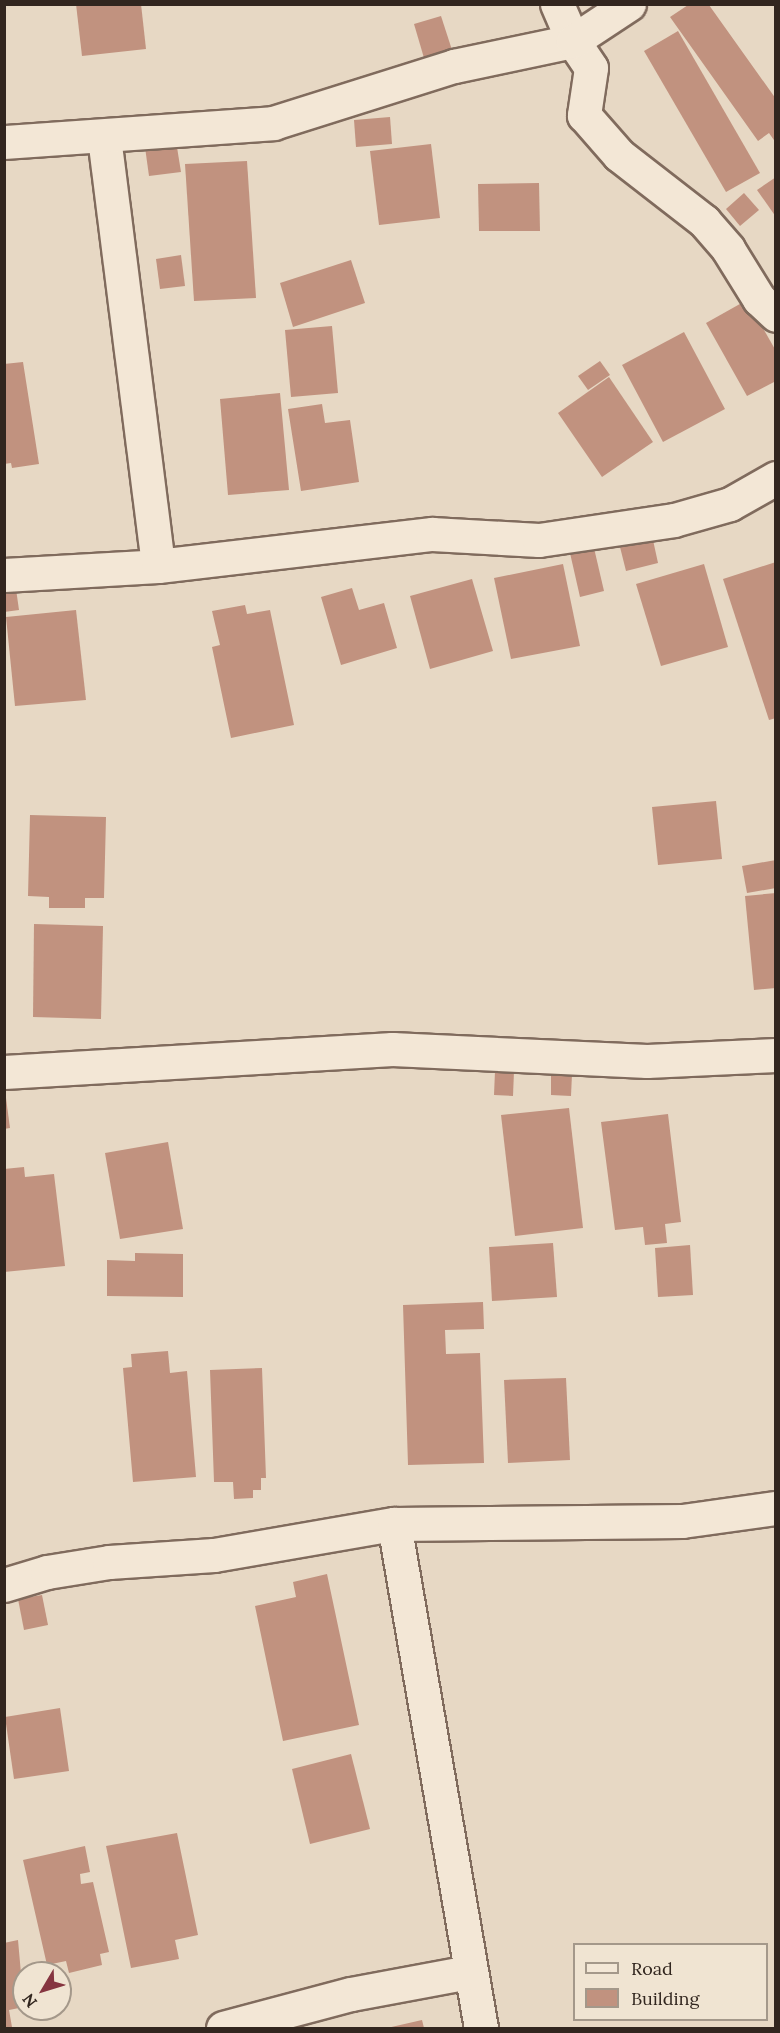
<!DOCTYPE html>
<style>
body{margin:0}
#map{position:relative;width:780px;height:2033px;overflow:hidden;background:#e7d8c4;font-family:Lora,serif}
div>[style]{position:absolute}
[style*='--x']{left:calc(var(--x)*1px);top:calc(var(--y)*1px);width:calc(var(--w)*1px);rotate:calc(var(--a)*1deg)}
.building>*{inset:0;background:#c1927f}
.roads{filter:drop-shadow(2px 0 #806b5d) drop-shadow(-2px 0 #806b5d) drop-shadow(0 2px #806b5d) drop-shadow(0 -2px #806b5d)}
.minor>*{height:33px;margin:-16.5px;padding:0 16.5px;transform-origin:16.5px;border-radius:16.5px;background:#f3e7d6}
span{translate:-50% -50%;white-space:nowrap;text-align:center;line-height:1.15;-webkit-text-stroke:4.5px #f0e4d2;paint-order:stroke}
.frame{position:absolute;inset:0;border:6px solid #32261f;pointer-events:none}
.legend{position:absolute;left:573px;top:1943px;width:195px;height:78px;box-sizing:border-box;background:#f0e4d2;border:2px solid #a4988a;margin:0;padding:8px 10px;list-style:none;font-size:18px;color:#32261f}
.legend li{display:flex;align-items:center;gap:12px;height:30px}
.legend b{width:30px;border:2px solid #a4988a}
.north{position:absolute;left:12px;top:1961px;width:60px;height:60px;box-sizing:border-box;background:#f0e4d2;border:2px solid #a4988a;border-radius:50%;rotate:232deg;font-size:16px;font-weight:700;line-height:24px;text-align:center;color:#32261f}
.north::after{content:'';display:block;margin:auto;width:21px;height:27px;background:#863540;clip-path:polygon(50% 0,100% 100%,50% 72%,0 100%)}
</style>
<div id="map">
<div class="building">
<i style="clip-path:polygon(76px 4px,141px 4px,146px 49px,82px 56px)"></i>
<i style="clip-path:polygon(688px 5px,709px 5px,776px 99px,776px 143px,769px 133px,758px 141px,670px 17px)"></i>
<i style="clip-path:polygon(441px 16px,452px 50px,424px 58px,414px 24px)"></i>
<i style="clip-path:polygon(678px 31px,760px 173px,726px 192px,644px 51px)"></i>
<i style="clip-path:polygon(390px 117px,392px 144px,356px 147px,354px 120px)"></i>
<i style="clip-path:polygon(175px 135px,181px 172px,149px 176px,144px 140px)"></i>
<i style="clip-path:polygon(431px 144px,440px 218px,379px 225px,370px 151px)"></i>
<i style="clip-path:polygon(247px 161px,256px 298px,194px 301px,185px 164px)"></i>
<i style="clip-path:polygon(776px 177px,776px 217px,757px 190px)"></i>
<i style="clip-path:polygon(539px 183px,540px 231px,479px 231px,478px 184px)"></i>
<i style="clip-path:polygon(744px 193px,759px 210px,740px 226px,726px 209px)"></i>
<i style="clip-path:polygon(181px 255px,185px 286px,160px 289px,156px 259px)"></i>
<i style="clip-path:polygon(351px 260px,365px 303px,293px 327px,280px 283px)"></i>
<i style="clip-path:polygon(747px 300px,776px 351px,776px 381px,747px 396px,706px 323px)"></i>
<i style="clip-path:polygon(332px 326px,338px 393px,291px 397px,285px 330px)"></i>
<i style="clip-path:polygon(684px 332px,725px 409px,663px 442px,622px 365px)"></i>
<i style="clip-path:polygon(600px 361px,610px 375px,588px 390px,578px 376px)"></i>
<i style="clip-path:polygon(23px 362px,39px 464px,12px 468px,11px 463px,4px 464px,4px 364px)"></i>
<i style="clip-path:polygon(609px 377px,653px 442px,602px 477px,558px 413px)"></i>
<i style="clip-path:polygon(280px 393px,289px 490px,228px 495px,220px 399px)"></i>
<i style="clip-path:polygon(322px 404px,325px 423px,350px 420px,359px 482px,301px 491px,288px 409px)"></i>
<i style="clip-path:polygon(651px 531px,658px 563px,626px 571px,618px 539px)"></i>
<i style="clip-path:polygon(594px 548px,604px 591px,580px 597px,570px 553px)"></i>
<i style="clip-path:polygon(776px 562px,776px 718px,769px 720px,723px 579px)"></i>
<i style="clip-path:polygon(563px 564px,580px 646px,511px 659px,494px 578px)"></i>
<i style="clip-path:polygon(704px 564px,728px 647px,661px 666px,636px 584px)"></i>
<i style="clip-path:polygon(472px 579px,493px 651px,430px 669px,410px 596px)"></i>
<i style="clip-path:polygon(15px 582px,19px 610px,4px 612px,4px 583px)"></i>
<i style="clip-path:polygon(352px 588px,359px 610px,384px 603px,397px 648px,341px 665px,321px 597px)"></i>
<i style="clip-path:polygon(245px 605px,247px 614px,270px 610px,294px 725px,231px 738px,212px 647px,220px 645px,212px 611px)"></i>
<i style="clip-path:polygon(76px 610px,86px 700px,15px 706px,6px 617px)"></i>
<i style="clip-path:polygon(716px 801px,722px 859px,658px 865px,652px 807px)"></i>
<i style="clip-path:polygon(30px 815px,106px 817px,104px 898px,85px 898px,85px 908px,49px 908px,49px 897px,28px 896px)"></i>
<i style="clip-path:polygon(776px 860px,776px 888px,747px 893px,742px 866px)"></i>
<i style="clip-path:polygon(776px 893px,776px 988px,754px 990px,745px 896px)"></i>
<i style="clip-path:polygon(34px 924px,103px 926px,101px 1019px,33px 1017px)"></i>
<i style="clip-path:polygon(495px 1071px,514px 1071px,513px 1096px,494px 1095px)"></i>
<i style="clip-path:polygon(551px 1073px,572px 1074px,571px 1096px,551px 1095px)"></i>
<i style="clip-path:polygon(6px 1098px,10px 1128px,4px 1129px,4px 1099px)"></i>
<i style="clip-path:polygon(569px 1108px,583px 1228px,515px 1236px,501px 1115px)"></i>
<i style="clip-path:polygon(668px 1114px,681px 1222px,665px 1224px,667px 1243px,645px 1245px,643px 1227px,615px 1230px,601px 1122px)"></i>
<i style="clip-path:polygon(168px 1142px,183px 1229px,120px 1239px,105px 1153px)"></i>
<i style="clip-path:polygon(24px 1167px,25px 1177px,54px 1174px,65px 1266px,4px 1272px,4px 1169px)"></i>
<i style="clip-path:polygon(553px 1243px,557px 1297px,492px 1301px,489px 1247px)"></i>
<i style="clip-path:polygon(690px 1245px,693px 1295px,658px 1297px,655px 1248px)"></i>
<i style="clip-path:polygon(135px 1253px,183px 1254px,183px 1297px,107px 1296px,107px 1260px,135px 1261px)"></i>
<i style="clip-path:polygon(483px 1302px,484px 1329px,445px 1330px,446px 1354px,480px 1353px,484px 1463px,408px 1465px,403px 1305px)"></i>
<i style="clip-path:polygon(168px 1351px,170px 1373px,187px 1371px,196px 1477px,133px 1482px,123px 1368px,132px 1367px,131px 1354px)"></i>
<i style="clip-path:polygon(262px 1368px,266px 1478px,261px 1478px,261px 1490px,253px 1490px,253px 1498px,234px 1499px,233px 1482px,214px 1482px,210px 1370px)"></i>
<i style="clip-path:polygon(566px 1378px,570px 1460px,508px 1463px,504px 1380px)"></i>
<i style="clip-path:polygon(327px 1574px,359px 1725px,283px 1741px,255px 1606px,296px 1597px,293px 1582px)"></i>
<i style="clip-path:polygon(42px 1595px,48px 1625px,24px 1630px,18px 1599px)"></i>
<i style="clip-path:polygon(60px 1708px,69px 1771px,14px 1779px,5px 1717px)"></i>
<i style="clip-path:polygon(351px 1754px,370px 1829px,310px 1844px,292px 1769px)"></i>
<i style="clip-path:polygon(177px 1833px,198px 1935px,175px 1940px,179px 1959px,131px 1968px,106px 1846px)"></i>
<i style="clip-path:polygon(85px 1846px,90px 1872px,80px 1874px,81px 1884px,93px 1882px,109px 1952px,100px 1954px,102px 1965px,69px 1973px,66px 1961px,47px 1965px,23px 1860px)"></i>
<i style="clip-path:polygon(18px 1940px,24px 2007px,9px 2010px,12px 2027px,4px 2028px,4px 1943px)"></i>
<i style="clip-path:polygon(422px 2020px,424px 2028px,387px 2028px)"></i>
</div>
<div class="roads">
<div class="minor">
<i style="--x:557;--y:4;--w:40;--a:66.6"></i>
<i style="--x:573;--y:41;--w:32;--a:56"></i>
<i style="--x:591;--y:68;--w:48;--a:98.5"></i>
<i style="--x:584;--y:115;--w:53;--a:48.8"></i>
<i style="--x:619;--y:155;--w:108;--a:37.8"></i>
<i style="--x:704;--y:221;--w:37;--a:49"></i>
<i style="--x:728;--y:249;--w:59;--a:58.2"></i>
<i style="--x:759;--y:299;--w:23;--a:43"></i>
<i style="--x:104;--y:137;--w:432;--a:82.8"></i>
<i style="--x:4;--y:142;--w:270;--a:-4"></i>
<i style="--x:273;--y:123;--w:190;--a:-17.5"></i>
<i style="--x:454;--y:66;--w:122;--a:-11.9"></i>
<i style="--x:573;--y:41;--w:67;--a:-33.5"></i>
<i style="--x:4;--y:575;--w:154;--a:-3.3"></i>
<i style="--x:158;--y:566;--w:276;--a:-6.7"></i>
<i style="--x:432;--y:534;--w:107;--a:3.2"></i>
<i style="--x:539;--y:540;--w:136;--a:-8.4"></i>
<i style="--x:674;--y:520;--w:58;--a:-15.9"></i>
<i style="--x:730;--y:504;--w:53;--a:-29.5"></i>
<i style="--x:4;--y:1072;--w:389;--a:-3.4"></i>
<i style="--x:392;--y:1049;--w:255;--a:2.7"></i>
<i style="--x:647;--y:1061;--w:129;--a:-2.7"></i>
<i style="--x:394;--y:1524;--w:511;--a:80.21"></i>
<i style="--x:4;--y:1585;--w:45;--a:-16.8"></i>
<i style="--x:47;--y:1572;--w:63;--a:-9.2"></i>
<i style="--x:109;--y:1562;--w:105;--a:-3.8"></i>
<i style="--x:214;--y:1555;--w:183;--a:-9.8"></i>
<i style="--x:394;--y:1524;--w:288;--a:-0.6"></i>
<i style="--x:682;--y:1521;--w:95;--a:-7.9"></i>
<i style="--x:223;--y:2028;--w:132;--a:-14.9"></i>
<i style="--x:351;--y:1994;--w:120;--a:-10.6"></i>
</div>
</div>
<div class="frame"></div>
<ul class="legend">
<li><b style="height:8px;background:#f3e7d6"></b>Road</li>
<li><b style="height:16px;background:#c1927f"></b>Building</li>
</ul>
<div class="north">N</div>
</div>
